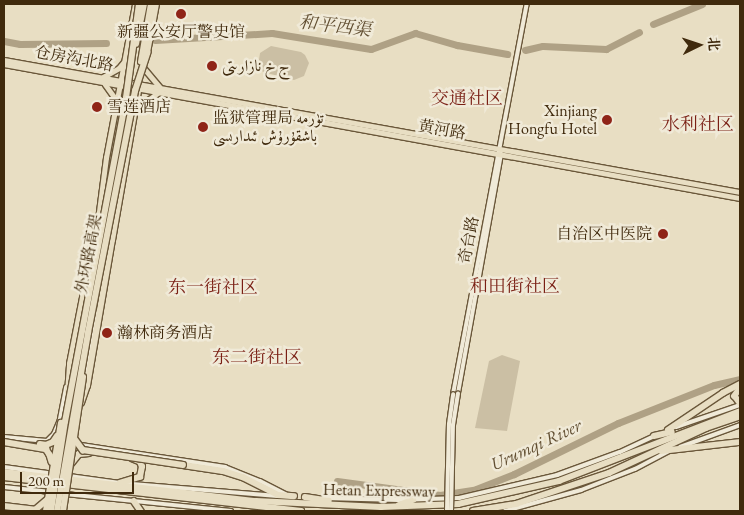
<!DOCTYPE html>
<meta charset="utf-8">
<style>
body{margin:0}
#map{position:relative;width:744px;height:515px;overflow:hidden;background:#e8dec3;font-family:"EB Garamond",Amiri,"Noto Serif SC",serif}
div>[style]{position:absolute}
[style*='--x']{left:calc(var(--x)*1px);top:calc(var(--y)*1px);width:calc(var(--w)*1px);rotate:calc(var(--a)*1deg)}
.green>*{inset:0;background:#cbbfa4}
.river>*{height:7px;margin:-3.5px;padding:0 3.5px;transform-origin:3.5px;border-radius:3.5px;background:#afa185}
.roads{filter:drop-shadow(1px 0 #6a573a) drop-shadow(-1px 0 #6a573a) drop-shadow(0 1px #6a573a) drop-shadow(0 -1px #6a573a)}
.minor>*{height:4px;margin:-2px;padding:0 2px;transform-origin:2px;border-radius:2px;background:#f0ead8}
.major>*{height:4.5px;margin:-2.25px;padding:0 2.25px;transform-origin:2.25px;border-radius:2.25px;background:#e8dec3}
.highway>*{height:5.5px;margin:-2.75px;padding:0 2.75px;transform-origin:2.75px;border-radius:2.75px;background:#e8dec3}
.bridges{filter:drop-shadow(1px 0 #6a573a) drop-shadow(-1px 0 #6a573a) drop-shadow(0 1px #6a573a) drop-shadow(0 -1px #6a573a)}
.minor-bridge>*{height:4px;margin:-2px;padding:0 2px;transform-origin:2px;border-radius:2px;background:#f0ead8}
.highway-bridge>*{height:5.5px;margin:-2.75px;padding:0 2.75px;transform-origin:2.75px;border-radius:2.75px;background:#e8dec3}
.dots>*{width:14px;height:14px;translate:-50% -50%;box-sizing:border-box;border:2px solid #f0ead8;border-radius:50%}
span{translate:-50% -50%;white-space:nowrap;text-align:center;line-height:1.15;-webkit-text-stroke:5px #f0ead8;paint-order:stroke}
.poi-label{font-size:16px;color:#402a0d}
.left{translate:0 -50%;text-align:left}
.right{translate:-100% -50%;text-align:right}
.street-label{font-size:16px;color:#402a0d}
.water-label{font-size:18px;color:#614e31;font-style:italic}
.neighbourhood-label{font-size:18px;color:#7a1f14}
.frame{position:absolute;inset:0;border:5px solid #402a0d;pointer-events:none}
.north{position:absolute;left:674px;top:20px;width:50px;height:50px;-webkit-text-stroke:4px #f0ead8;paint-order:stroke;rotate:86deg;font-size:14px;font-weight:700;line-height:20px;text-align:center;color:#402a0d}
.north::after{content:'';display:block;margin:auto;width:18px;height:22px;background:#402a0d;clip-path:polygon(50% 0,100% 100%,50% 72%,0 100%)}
.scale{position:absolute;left:20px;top:472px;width:114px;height:22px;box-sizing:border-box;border:2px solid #402a0d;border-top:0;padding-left:6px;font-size:15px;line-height:18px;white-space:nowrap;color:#402a0d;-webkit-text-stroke:4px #f0ead8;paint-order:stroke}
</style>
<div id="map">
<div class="green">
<i style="clip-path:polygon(271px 46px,301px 52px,305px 55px,309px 63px,304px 76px,294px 80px,263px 72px,258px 66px,260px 53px)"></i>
<i style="clip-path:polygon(502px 355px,520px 361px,507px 431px,475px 428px,489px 361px)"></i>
</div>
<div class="river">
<i style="--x:653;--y:24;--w:53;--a:-22.2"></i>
<i style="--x:155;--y:40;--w:117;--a:-3.4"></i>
<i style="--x:272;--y:33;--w:100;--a:9.2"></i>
<i style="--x:371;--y:49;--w:47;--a:-20"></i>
<i style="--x:415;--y:33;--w:44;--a:15.9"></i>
<i style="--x:457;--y:45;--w:51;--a:10.2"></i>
<i style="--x:4;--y:41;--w:16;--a:11"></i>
<i style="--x:20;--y:44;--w:86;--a:-0.7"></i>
<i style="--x:525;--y:50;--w:18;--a:-13"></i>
<i style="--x:543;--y:46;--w:63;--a:2.7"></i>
<i style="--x:606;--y:49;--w:37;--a:-27"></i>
<i style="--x:337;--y:481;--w:104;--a:7.7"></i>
<i style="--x:440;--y:495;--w:36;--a:-9"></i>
<i style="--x:476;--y:489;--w:41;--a:-21.5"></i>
<i style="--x:514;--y:474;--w:116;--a:-26.1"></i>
<i style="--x:618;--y:423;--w:103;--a:-21.6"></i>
<i style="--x:714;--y:385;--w:27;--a:-13"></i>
</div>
<div class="roads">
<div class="minor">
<i style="--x:87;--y:262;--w:46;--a:-77.5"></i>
<i style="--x:84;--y:378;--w:68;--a:-79"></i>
<i style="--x:458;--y:393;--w:243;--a:-79.8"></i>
<i style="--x:453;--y:394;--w:397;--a:-79.3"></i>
<i style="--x:59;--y:424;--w:38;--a:-79"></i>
<i style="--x:676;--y:427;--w:68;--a:-19"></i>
<i style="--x:4;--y:437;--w:43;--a:5.3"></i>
<i style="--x:47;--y:441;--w:10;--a:-45"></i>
<i style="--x:54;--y:434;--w:13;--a:-67"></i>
<i style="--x:81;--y:445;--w:146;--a:8.7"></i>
<i style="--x:225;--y:467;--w:38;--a:22"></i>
<i style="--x:260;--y:481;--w:29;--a:27"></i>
<i style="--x:680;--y:447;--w:64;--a:-20.1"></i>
<i style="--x:4;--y:467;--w:117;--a:7.9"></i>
<i style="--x:120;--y:483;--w:158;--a:4.7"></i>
<i style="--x:4;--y:487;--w:47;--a:6.1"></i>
<i style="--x:65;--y:494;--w:167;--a:5.8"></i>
<i style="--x:324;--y:498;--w:74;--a:1.5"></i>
<i style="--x:398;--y:500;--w:61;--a:-1.9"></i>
<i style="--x:459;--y:498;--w:101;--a:-13.2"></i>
<i style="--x:557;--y:475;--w:67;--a:-20.1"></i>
<i style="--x:620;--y:452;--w:40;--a:-25"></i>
<i style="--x:505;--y:511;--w:79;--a:-15.4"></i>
<i style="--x:581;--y:490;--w:58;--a:-21.3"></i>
<i style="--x:635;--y:469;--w:38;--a:-28"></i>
</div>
<div class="major">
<i style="--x:4;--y:60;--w:748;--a:10.17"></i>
<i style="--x:4;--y:64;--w:748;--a:10.32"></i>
<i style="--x:143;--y:67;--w:26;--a:50"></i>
<i style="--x:103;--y:77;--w:18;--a:-29"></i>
<i style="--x:119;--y:68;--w:6;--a:-51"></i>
<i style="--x:105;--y:84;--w:19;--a:54"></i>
<i style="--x:135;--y:109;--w:29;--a:-35"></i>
<i style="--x:97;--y:227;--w:70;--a:-82.6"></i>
<i style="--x:106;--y:158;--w:157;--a:-79.3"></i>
<i style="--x:112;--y:240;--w:156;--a:-80.1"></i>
</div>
<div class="highway">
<i style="--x:740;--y:389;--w:9;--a:126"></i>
<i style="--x:735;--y:396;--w:9;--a:54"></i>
<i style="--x:68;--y:394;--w:30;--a:-86"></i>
<i style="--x:70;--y:364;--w:140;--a:-78.9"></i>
<i style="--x:81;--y:403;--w:18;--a:-71"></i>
<i style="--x:87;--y:386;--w:148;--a:-80.3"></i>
<i style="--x:668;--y:430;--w:66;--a:-33.9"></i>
<i style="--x:723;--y:393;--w:19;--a:-28"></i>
<i style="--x:654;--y:436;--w:18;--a:-13"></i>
<i style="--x:661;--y:451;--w:80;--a:-6.5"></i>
<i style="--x:70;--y:465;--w:14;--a:-51"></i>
<i style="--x:79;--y:454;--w:10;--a:-6"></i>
<i style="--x:183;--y:465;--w:40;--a:8.5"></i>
<i style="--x:223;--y:471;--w:21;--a:17"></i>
<i style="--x:243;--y:477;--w:39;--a:27"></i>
<i style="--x:278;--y:495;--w:16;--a:4"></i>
<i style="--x:4;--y:472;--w:52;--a:6.6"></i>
<i style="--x:4;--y:477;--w:299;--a:6.5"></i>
<i style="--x:65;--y:479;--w:192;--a:6.6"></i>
<i style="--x:256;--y:501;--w:125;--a:2.7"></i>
<i style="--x:381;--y:507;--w:77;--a:-2.2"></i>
<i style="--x:458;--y:504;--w:104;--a:-12.8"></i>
<i style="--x:559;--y:481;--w:194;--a:-21.1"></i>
<i style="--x:120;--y:483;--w:21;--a:-17"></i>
<i style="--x:140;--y:477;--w:10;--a:-79"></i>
<i style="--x:142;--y:467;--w:5;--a:-112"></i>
<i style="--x:140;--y:462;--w:8;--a:-157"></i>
<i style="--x:305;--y:497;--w:24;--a:9"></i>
<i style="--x:134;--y:501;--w:12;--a:55"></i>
<i style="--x:399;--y:505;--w:15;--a:-20"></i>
<i style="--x:6;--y:509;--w:16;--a:7"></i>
<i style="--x:473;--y:511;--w:44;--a:-9.2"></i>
<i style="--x:516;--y:504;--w:98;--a:-18.4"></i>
<i style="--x:609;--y:473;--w:107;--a:-24.9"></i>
<i style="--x:706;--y:428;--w:36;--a:-19"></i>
</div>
</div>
<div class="bridges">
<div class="minor-bridge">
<i style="--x:447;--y:511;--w:87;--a:-88.7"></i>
<i style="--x:449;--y:424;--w:30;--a:-82"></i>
<i style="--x:451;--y:511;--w:86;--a:-88.7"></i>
<i style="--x:453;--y:425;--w:32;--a:-81"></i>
</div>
<div class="highway-bridge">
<i style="--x:136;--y:44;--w:41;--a:-78.7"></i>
<i style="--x:141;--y:62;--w:59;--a:-80.2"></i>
<i style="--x:75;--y:439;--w:14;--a:54"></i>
<i style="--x:83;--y:450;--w:101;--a:8.5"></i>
<i style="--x:4;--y:442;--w:43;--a:9.5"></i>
<i style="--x:46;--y:449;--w:7;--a:56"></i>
<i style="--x:50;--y:455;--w:7;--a:74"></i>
<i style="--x:40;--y:444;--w:6;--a:9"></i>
<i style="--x:46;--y:445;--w:8;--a:-23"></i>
<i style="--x:53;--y:442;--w:7;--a:-56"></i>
<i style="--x:4;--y:506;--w:31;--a:7"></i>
<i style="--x:35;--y:510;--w:16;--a:-40"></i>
<i style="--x:46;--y:511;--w:89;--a:-80.3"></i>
<i style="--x:51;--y:511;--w:90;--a:-81.1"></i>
<i style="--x:65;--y:422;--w:330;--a:-79.3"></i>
<i style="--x:126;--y:98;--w:95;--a:-82.1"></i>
<i style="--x:57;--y:511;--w:181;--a:-80.1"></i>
<i style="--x:88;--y:333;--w:247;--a:-79"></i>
<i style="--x:135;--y:91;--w:40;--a:-72"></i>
<i style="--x:147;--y:53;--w:50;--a:-79.6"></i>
<i style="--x:63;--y:511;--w:135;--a:-81.5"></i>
</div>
</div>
<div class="dots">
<i style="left:181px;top:14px;background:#8f2418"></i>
<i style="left:212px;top:66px;background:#8f2418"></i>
<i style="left:97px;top:107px;background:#8f2418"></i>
<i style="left:607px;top:120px;background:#8f2418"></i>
<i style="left:203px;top:127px;background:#8f2418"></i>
<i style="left:663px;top:234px;background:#8f2418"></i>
<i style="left:107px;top:333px;background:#8f2418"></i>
</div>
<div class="poi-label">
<span style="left:181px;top:32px">新疆公安厅警史馆</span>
<span class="left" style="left:222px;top:66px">ج خ نازارىتى</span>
<span class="left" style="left:107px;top:107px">雪莲酒店</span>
<span class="right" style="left:597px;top:120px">Xinjiang<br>Hongfu Hotel</span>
<span class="left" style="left:213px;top:127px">监狱管理局 تۈرمە<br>باشقۇرۇش ئىدارىسى</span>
<span class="right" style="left:652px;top:234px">自治区中医院</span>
<span class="left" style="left:117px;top:333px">瀚林商务酒店</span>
</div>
<div class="street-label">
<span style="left:74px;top:59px;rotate:10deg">仓房沟北路</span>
<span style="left:442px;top:130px;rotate:10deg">黄河路</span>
<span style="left:469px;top:240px;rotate:-79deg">奇台路</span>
<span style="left:89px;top:254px;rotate:-79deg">外环路高架</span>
<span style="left:379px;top:491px;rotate:1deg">Hetan Expressway</span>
</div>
<div class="water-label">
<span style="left:335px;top:26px;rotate:7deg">和平西渠</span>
<span style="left:536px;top:445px;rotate:-25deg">Urumqi River</span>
</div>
<div class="neighbourhood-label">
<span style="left:467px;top:98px">交通社区</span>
<span style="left:698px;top:124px">水利社区</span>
<span style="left:515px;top:286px">和田街社区</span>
<span style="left:213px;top:287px">东一街社区</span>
<span style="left:257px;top:357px">东二街社区</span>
</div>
<div class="frame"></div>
<div class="north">北</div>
<div class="scale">200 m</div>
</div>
